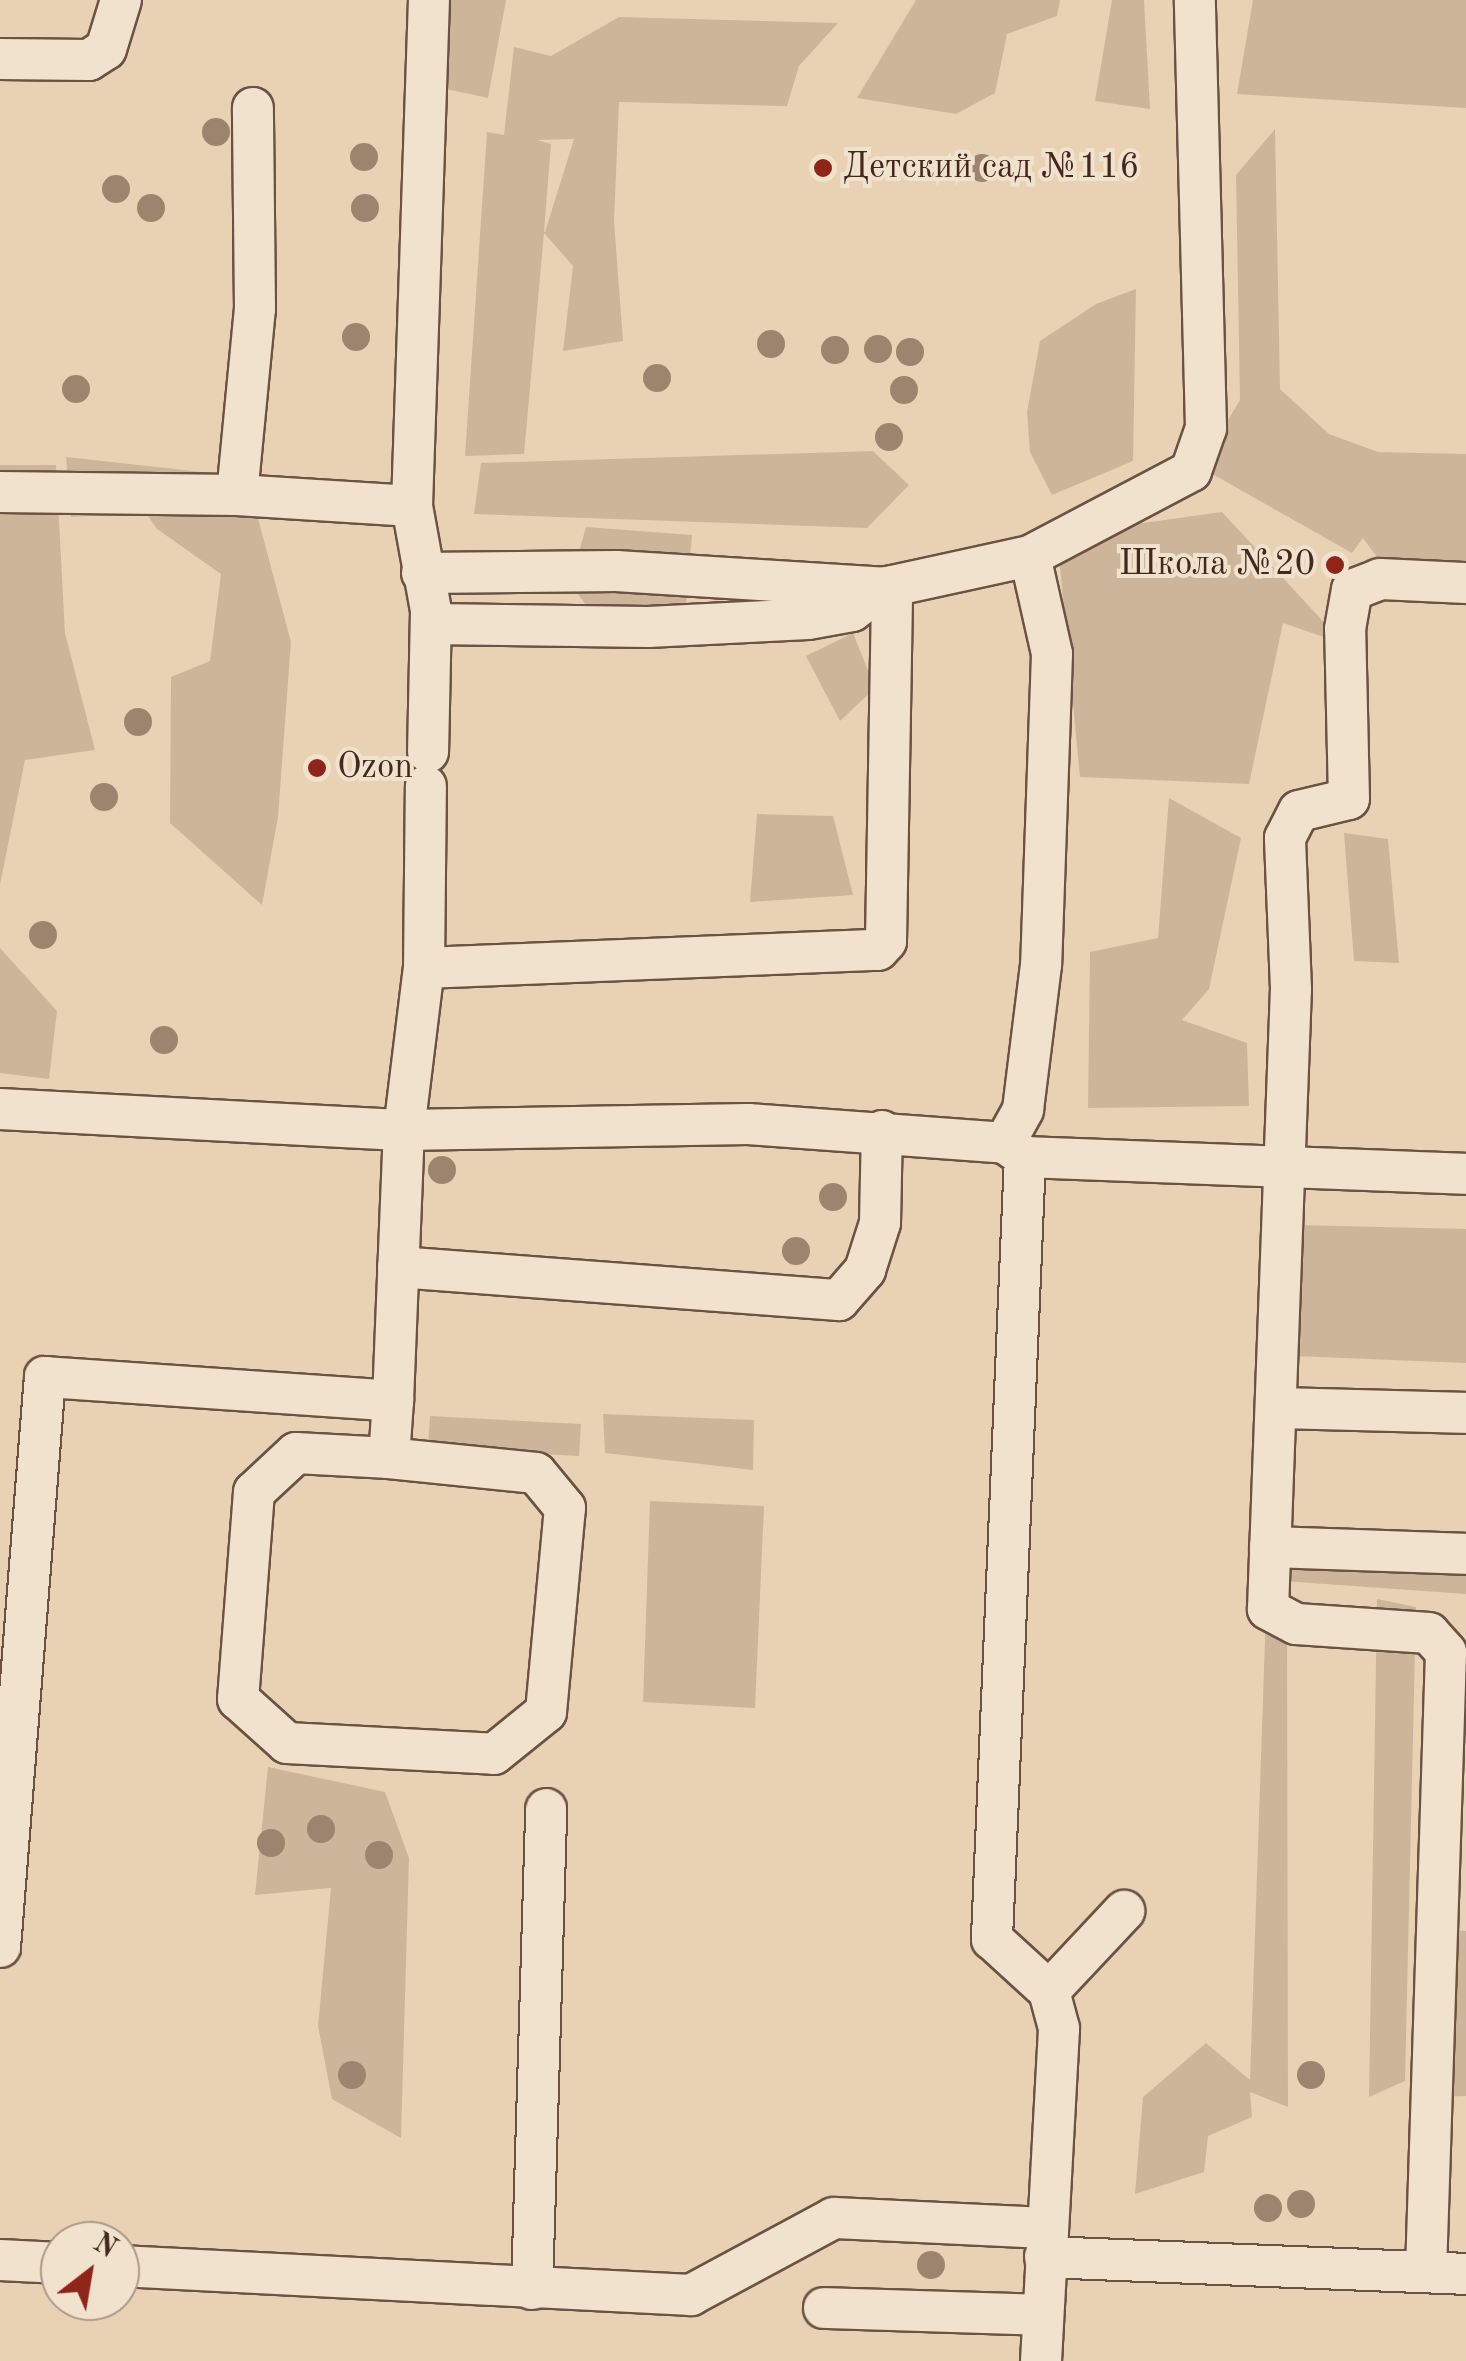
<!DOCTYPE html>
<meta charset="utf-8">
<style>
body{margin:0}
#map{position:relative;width:1466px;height:2361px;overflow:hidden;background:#e9d2b4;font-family:"Old Standard TT",serif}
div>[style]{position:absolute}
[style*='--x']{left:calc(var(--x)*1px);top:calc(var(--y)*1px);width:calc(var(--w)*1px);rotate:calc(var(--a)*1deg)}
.green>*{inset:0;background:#cdb59a}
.roads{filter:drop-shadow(2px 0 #6c5244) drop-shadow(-2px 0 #6c5244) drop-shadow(0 2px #6c5244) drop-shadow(0 -2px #6c5244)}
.minor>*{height:40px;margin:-20px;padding:0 20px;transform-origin:20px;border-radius:20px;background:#f1e2ce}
.trees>*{width:28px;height:28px;margin:-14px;border-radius:50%;background:#9d846f}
.dots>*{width:28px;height:28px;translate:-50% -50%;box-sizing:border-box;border:5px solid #f1e2ce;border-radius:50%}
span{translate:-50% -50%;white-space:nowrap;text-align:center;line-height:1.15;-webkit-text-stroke:8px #f1e2ce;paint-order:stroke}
.poi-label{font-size:35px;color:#43281e}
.left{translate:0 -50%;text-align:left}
.right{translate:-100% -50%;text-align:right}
.north{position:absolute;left:40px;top:2221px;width:100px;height:100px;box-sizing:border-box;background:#f1e2ce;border:2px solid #ab9888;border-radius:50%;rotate:31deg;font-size:28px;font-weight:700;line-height:40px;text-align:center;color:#43281e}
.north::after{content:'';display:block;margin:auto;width:35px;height:45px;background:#8f2418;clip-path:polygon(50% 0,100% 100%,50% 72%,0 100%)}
</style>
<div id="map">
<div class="green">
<i style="clip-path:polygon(412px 0,506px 0,488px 98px,405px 80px)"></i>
<i style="clip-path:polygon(916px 0,1060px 0,1057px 16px,1007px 34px,995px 93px,956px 114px,857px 98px)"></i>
<i style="clip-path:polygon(1112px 0,1144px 0,1150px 109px,1095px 101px)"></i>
<i style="clip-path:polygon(1253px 0,1466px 0,1466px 108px,1237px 94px)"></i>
<i style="clip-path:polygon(evenodd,619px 17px,838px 23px,799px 66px,787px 106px,619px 102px,614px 221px,623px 341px,563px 351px,573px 266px,544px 233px,524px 454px,465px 456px,487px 132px,504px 135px,514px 47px,551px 56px,619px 17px,574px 139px,545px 232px,544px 232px,551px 144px,537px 140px,574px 139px)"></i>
<i style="clip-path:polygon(1275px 129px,1280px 389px,1329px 434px,1378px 452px,1466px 454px,1466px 563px,1377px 557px,1363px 538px,1352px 553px,1200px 467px,1240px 400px,1236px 175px)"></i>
<i style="clip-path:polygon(1136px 289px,1133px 461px,1052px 495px,1030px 452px,1027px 412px,1040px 341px,1096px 304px)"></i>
<i style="clip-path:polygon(873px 451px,909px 485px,867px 528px,474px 514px,481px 463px)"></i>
<i style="clip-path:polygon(66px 457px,247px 477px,291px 642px,278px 817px,262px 905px,170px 823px,171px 677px,210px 661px,221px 574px,157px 529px,146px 513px,71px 517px)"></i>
<i style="clip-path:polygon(0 465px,56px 465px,65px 633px,95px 750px,25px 760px,0 885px)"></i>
<i style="clip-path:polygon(1222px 512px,1344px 644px,1283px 623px,1249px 784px,1080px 777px,1057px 535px)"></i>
<i style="clip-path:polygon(586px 527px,692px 535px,683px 641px,609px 635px,570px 584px)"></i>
<i style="clip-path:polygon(853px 633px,875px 688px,840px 721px,806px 656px)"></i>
<i style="clip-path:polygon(1169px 798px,1241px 838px,1209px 989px,1182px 1020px,1247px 1043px,1249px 1106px,1088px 1108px,1090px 952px,1158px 938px)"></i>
<i style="clip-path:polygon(757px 814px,833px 816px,853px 895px,750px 902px)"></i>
<i style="clip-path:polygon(1344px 833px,1388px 839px,1399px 963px,1354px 961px)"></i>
<i style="clip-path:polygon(0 948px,57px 1011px,49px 1079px,0 1073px)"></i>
<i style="clip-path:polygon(1296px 1225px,1466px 1229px,1466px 1363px,1294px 1356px)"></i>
<i style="clip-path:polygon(603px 1414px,754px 1420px,753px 1470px,605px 1453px)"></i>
<i style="clip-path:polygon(430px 1416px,581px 1424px,579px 1456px,428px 1448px)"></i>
<i style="clip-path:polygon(650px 1501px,764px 1506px,755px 1708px,643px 1702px)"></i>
<i style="clip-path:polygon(1274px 1533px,1466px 1540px,1466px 1594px,1283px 1581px)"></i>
<i style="clip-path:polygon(1377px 1599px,1416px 1607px,1405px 2081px,1369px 2097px)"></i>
<i style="clip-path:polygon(1287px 1605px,1288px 2107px,1250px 2092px,1252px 2117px,1208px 2136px,1204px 2172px,1135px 2194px,1143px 2097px,1206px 2043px,1250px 2080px,1266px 1610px)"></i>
<i style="clip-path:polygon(268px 1767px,385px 1792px,409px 1858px,401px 2138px,332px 2099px,318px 2026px,331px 1888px,255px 1895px)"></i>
<i style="clip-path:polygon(1444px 1929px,1466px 1931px,1466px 2096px,1432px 2097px)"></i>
</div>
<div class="roads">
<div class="minor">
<i style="--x:0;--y:59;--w:89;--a:0.6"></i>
<i style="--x:89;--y:60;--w:20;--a:-33"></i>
<i style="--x:106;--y:49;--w:51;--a:-73"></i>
<i style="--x:0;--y:492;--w:237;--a:0.7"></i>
<i style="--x:237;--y:495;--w:175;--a:3.6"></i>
<i style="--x:412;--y:506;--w:506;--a:-88.08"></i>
<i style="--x:237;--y:495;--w:187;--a:-84.5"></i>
<i style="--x:255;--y:309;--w:201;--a:-90.6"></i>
<i style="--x:412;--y:506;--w:107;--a:79.7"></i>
<i style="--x:431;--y:611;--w:141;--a:91.2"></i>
<i style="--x:1030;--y:556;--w:182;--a:-27.8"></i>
<i style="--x:1191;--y:471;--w:46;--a:-70.8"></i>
<i style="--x:1206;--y:428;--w:428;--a:-91.5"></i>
<i style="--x:422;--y:573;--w:194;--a:-0.6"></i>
<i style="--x:616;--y:571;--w:268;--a:3.6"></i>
<i style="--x:883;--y:588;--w:150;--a:-12.3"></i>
<i style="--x:1030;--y:556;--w:100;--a:77.3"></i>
<i style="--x:1052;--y:654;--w:311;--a:92"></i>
<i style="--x:1041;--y:965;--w:146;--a:97.1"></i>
<i style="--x:1023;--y:1110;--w:38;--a:119"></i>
<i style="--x:431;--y:624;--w:217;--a:0.8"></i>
<i style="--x:648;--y:627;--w:160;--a:-2.9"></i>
<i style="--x:808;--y:619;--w:45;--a:-10.3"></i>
<i style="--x:852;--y:611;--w:39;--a:-37"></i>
<i style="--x:424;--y:968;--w:454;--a:-2.3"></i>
<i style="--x:878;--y:950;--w:12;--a:-48"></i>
<i style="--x:886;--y:941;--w:355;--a:-89"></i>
<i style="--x:0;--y:1109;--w:405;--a:3"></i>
<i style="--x:404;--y:1130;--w:344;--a:-1"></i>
<i style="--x:748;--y:1124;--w:258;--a:4.2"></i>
<i style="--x:1005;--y:1143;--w:24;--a:35"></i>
<i style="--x:1025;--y:1157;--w:441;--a:2.2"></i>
<i style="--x:1025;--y:1157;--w:783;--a:92.42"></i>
<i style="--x:992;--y:1939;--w:77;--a:42.4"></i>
<i style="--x:1049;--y:1991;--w:39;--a:75"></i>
<i style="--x:1059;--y:2029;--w:332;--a:93.1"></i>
<i style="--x:398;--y:1267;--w:442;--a:4.3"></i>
<i style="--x:839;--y:1300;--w:40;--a:-49"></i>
<i style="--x:865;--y:1270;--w:49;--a:-72.3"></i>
<i style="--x:880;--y:1223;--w:92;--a:-88.8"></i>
<i style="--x:1280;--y:1408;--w:186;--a:1.5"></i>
<i style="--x:389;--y:1458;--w:93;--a:-176.9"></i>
<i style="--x:296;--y:1453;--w:57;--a:137.1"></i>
<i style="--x:254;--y:1492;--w:208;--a:94.4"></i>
<i style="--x:238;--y:1699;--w:66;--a:41.9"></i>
<i style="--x:287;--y:1743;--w:207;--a:3"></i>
<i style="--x:494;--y:1754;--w:67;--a:-38.9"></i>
<i style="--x:546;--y:1712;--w:205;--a:-84.7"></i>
<i style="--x:565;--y:1508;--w:45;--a:-129.6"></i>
<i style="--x:536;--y:1473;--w:148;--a:-174.2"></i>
<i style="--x:389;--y:1458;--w:57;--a:-86"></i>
<i style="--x:1270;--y:1547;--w:196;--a:2"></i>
<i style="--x:0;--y:1947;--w:572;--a:-85.49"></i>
<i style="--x:45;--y:1377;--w:349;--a:3.9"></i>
<i style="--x:393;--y:1401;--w:271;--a:-87.7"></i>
<i style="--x:404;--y:1130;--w:163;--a:-83"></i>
<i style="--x:424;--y:968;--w:182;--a:-89.4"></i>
<i style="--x:1049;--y:1991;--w:110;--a:-46.8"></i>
<i style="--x:1045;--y:2257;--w:421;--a:2.3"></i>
<i style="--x:0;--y:2260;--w:60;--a:2.9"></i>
<i style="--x:120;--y:2266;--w:572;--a:2.91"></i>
<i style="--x:691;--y:2295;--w:162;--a:-28.3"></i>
<i style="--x:834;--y:2218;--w:213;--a:2.7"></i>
<i style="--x:1426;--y:2272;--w:620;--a:-88.15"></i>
<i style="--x:1446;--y:1652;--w:25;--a:-132"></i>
<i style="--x:1429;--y:1633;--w:133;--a:-176.1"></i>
<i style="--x:1296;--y:1624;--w:32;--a:-152"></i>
<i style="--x:1268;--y:1609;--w:620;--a:-87.88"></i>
<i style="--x:1291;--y:989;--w:151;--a:-92.3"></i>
<i style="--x:1285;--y:838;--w:30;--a:-63"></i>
<i style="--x:1299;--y:811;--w:51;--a:-13.5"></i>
<i style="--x:1349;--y:799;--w:170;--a:-91.3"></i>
<i style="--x:1345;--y:629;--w:40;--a:-80"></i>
<i style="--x:1352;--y:590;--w:30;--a:-21"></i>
<i style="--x:1380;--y:579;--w:86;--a:2.7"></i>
<i style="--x:532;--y:2289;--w:480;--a:-88.3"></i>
<i style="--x:824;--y:2308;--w:219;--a:1.8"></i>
</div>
</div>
<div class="trees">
<i style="left:216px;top:132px"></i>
<i style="left:364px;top:157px"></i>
<i style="left:982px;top:168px"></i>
<i style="left:116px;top:189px"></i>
<i style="left:151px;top:208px"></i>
<i style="left:365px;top:208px"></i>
<i style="left:356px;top:337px"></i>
<i style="left:771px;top:344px"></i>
<i style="left:878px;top:349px"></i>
<i style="left:835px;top:350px"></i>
<i style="left:910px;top:352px"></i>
<i style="left:657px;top:378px"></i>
<i style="left:76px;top:389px"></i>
<i style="left:904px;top:390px"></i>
<i style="left:889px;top:437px"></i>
<i style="left:138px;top:722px"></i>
<i style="left:104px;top:797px"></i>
<i style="left:43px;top:935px"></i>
<i style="left:164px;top:1040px"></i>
<i style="left:442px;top:1170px"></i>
<i style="left:833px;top:1197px"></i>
<i style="left:796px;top:1251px"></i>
<i style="left:321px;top:1829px"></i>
<i style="left:271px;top:1843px"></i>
<i style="left:379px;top:1855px"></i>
<i style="left:352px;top:2075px"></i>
<i style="left:1311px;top:2075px"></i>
<i style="left:1301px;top:2204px"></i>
<i style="left:1268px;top:2208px"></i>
<i style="left:931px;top:2265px"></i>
</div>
<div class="dots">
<i style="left:823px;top:168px;background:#8f2418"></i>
<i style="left:1335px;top:565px;background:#8f2418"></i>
<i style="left:317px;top:768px;background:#8f2418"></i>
</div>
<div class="poi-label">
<span class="left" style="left:843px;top:168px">Детский сад №116</span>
<span class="right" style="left:1315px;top:565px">Школа №20</span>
<span class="left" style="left:337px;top:768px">Ozon</span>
</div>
<div class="north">N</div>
</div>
